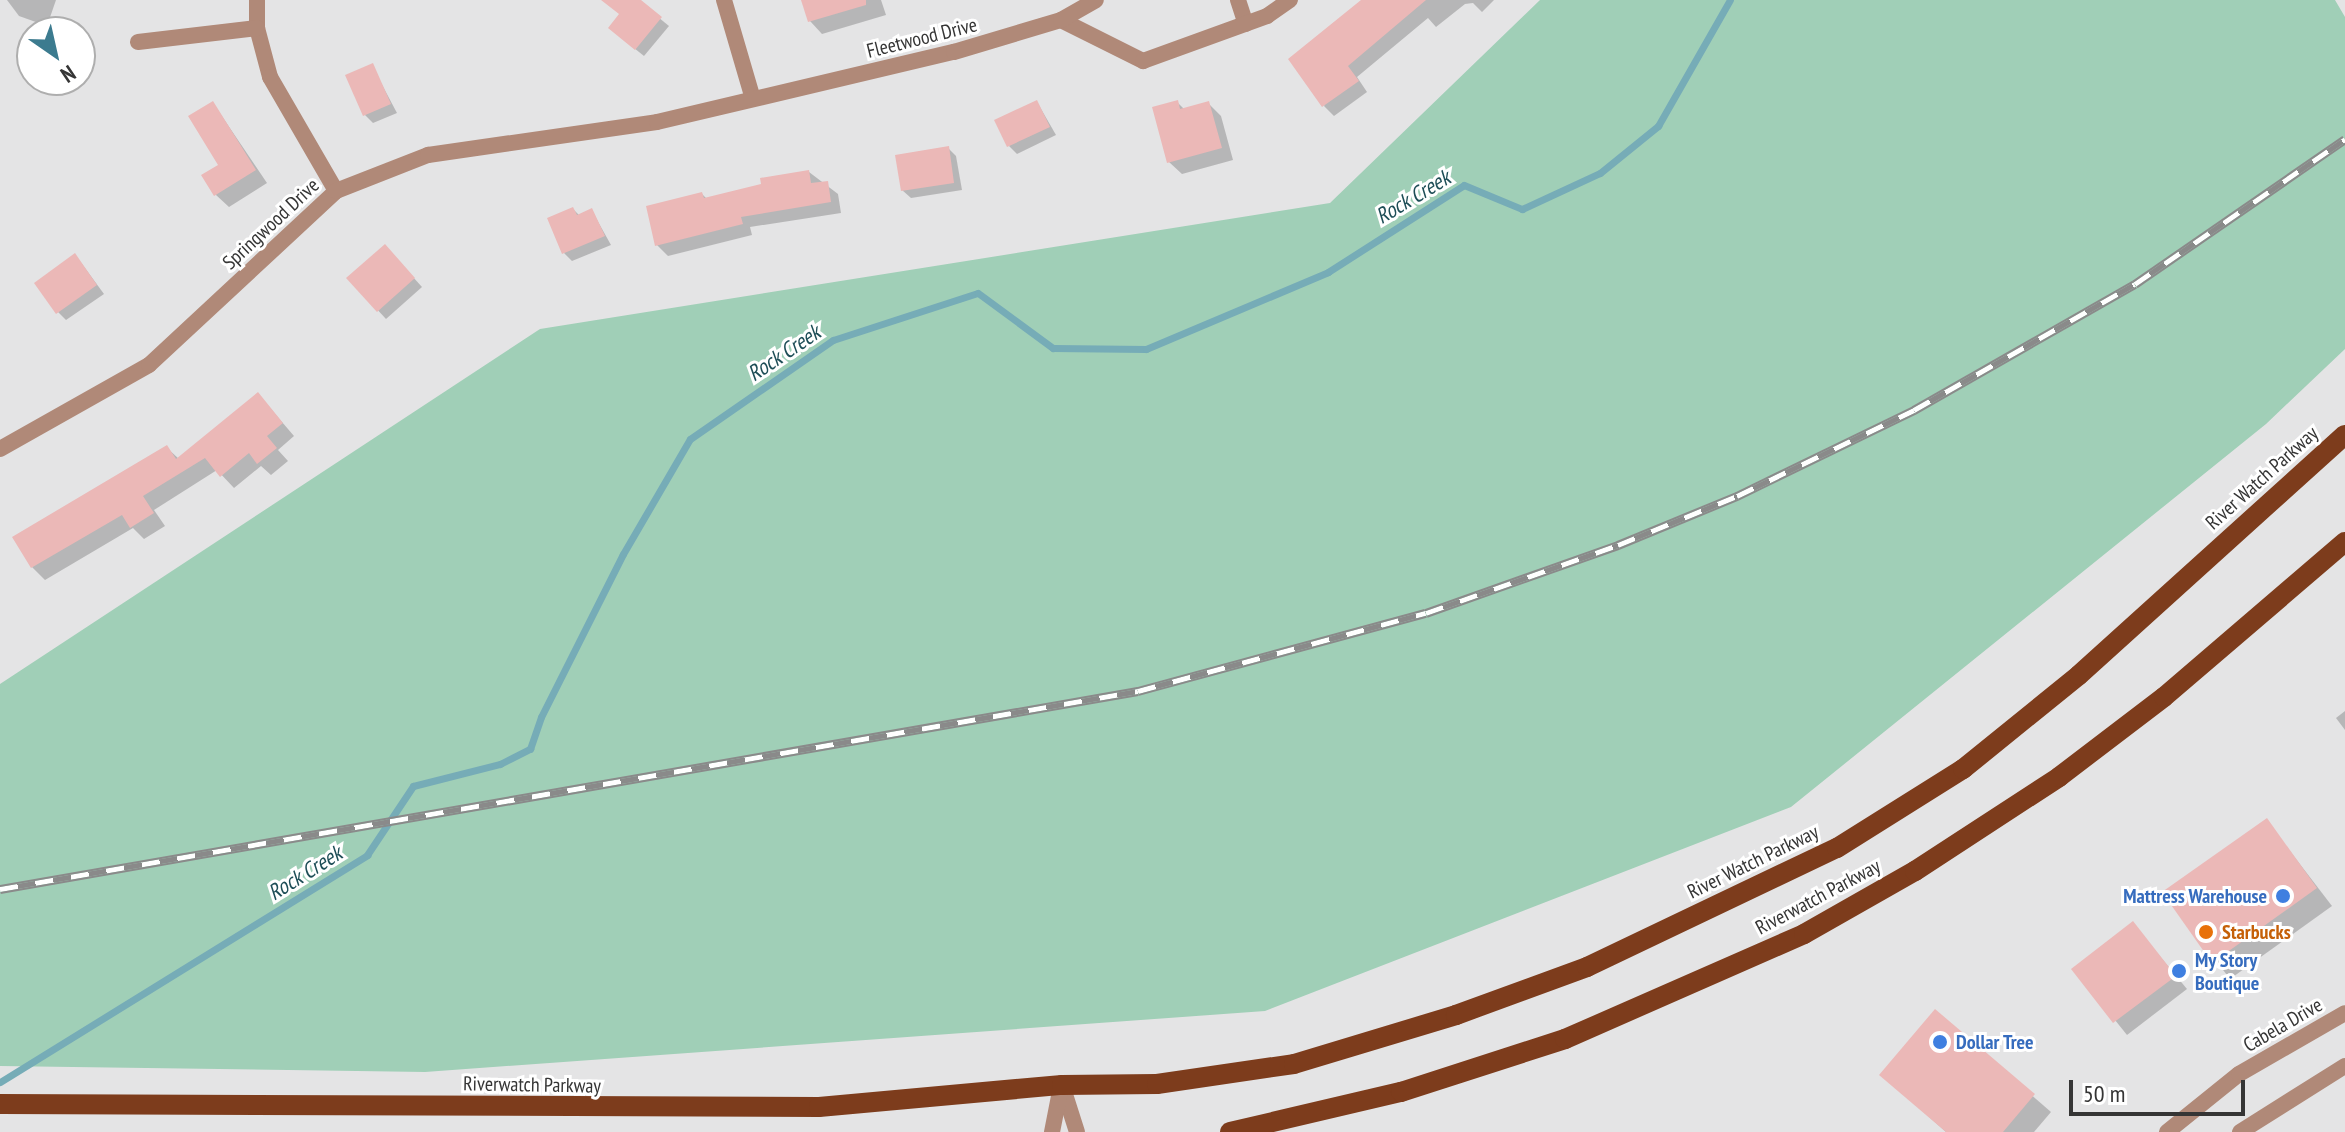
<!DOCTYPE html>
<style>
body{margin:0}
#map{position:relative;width:2345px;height:1132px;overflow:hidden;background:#e4e4e5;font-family:"PT Sans Narrow",sans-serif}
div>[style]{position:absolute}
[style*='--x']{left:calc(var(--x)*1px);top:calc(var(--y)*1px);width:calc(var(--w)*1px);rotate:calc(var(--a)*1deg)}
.green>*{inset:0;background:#a0cfb7}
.shadow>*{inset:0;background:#0003}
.stream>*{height:7px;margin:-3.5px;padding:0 3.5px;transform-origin:3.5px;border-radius:3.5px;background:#76acb7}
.building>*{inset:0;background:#ebb8b7}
.minor>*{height:16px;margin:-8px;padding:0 8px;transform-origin:8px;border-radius:8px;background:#b08978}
.primary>*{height:20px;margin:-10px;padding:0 10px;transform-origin:10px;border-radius:10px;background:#7d3c1c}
.rail>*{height:9px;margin-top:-4.5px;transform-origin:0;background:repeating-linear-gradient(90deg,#fff 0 18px,#8a8a8a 0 36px);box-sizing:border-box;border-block:2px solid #8a8a8a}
.dots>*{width:22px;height:22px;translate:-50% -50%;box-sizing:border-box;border:4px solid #fff;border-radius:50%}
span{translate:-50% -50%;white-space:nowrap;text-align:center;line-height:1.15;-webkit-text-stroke:6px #fff;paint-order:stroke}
.street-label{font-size:20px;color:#353535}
.shop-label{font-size:20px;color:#366cbe;font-weight:700}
.right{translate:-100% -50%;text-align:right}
.left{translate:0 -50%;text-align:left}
.food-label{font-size:20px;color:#c56008;font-weight:700}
.water-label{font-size:22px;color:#1e4e57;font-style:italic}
.north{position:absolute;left:16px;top:16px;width:80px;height:80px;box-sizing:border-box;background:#fff;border:2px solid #aeaeae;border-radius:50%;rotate:146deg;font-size:22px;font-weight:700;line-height:32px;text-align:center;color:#353535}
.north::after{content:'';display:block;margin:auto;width:28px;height:36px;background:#3c7b8f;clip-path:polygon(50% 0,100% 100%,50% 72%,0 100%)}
.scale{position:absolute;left:2069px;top:1080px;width:176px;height:36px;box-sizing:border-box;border:4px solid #353535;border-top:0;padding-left:10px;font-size:24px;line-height:28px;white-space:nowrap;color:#353535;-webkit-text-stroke:6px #fff;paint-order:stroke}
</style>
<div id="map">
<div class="green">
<i style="clip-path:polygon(1540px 0,2335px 0,2345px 17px,2345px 349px,2266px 424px,1791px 807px,1265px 1011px,425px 1072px,0 1066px,0 684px,540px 329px,1330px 203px)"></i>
</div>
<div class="shadow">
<i style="clip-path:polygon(7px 0,56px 0,47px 26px,19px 16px)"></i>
<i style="clip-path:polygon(620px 0,637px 0,669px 26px,644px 56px,619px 36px)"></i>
<i style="clip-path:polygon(803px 0,881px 0,886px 15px,822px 34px,810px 21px)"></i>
<i style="clip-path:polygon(1366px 0,1494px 0,1482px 12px,1473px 3px,1465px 4px,1436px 27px,1428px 18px,1357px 77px,1367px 92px,1334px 116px,1324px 106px)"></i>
<i style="clip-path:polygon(372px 66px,397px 113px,373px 123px,365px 115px)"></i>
<i style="clip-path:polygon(1037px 102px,1056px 135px,1017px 154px,1009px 146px)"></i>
<i style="clip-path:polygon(1177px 102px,1185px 110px,1208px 103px,1221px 116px,1233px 160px,1182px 174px,1169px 162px)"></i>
<i style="clip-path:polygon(213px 103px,267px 183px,229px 207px,216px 195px,221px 165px)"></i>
<i style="clip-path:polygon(948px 148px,956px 156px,962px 190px,911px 198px,902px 190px)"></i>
<i style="clip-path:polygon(809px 172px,838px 194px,841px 213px,750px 227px,752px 235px,668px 256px,657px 245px,702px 194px,707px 199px)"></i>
<i style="clip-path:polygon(573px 209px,580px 216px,592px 211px,611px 245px,572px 261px,564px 253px)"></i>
<i style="clip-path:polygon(393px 255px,422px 287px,386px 319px,349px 279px)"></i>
<i style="clip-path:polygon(82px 264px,104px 294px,66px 320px,58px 312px)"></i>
<i style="clip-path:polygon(258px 394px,294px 436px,278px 450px,288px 461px,271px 475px,261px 466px,234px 488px,217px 470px,154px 510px,165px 526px,144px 539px,133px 528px,45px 580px,32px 567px,166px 447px,179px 459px)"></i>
<i style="clip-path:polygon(2345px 711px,2345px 730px,2336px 718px)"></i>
<i style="clip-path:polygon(2266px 820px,2332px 906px,2230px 979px,2164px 893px)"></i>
<i style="clip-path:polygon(2133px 924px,2187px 989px,2127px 1035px,2074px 969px)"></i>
<i style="clip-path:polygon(1935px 1012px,2051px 1112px,2034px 1132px,1946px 1132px,1882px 1075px)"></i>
</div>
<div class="stream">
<i style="--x:0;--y:1082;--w:432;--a:-31.7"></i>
<i style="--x:367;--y:855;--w:83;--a:-56.3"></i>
<i style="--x:413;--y:786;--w:90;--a:-14.2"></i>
<i style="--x:500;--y:764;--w:34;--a:-27"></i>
<i style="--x:530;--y:749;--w:34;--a:-71"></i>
<i style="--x:541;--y:717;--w:182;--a:-63.3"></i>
<i style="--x:623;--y:554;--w:133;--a:-59.8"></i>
<i style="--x:690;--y:439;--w:174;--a:-34.7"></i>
<i style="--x:833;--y:340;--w:152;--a:-18"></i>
<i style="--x:978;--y:293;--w:93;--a:36.3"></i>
<i style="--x:1053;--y:348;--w:93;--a:0.6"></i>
<i style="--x:1146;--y:349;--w:198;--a:-22.9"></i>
<i style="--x:1328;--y:272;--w:161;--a:-32.6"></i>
<i style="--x:1464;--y:185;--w:63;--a:22.5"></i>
<i style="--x:1522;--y:209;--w:86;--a:-24.8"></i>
<i style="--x:1600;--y:173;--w:75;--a:-39"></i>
<i style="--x:1658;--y:126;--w:145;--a:-60.3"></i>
</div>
<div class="building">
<i style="clip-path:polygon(601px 0,641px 0,662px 17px,635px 50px,608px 28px,619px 14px)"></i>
<i style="clip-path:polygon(801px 0,866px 0,866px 5px,808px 22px)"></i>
<i style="clip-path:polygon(1361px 0,1426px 0,1348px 66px,1359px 81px,1322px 107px,1288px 59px)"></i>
<i style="clip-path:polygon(373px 63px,391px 104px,363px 116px,345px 75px)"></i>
<i style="clip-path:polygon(1037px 100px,1050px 127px,1007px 147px,994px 120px)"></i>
<i style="clip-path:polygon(1178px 100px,1180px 109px,1209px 101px,1222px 148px,1167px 163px,1152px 107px)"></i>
<i style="clip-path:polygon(213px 101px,256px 170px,214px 196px,201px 175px,218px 165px,188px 116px)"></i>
<i style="clip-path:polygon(949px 146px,954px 183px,901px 191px,895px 155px)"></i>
<i style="clip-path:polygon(809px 170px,811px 183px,828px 181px,831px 202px,741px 217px,743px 224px,655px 246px,646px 206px,702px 192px,704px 198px,761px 184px,760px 178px)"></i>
<i style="clip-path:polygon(573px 207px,577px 215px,592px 208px,605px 236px,562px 254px,547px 218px)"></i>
<i style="clip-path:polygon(385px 244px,415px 278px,377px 312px,346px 278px)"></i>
<i style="clip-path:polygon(75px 253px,97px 285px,56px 314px,34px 283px)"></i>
<i style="clip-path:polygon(258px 392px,283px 423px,267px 436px,277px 448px,257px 464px,249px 453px,220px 477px,205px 458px,143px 496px,154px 513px,130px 528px,122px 515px,31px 568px,12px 537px,167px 445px,176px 459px)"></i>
<i style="clip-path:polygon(2267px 818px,2317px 888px,2212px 963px,2162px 892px)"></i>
<i style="clip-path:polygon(2133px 921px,2176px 976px,2113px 1023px,2071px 969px)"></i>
<i style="clip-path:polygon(1935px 1009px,2035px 1094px,2003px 1132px,1946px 1132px,1879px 1075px)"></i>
</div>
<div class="minor">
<i style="--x:257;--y:0;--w:28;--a:90"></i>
<i style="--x:257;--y:28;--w:51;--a:75.1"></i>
<i style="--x:270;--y:77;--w:132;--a:59.9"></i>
<i style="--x:724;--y:0;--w:103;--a:73.7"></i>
<i style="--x:1238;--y:0;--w:25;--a:72"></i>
<i style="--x:1061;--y:20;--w:92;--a:26.6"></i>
<i style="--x:1143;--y:61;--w:132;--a:-19.9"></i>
<i style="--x:1267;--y:16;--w:28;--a:-35"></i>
<i style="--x:138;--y:42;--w:120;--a:-6.7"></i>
<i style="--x:0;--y:449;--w:171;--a:-29.4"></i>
<i style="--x:149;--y:365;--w:255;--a:-42.9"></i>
<i style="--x:336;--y:191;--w:99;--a:-21.4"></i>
<i style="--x:428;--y:155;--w:231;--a:-8.2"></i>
<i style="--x:657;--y:122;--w:305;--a:-13.3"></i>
<i style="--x:954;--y:52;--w:112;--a:-16.7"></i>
<i style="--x:1061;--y:20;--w:40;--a:-29.7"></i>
<i style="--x:1062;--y:1085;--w:49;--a:72.3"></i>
<i style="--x:1052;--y:1132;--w:47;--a:-78.9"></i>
<i style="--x:2167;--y:1132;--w:92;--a:-38.9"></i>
<i style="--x:2239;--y:1074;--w:122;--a:-29.9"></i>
<i style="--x:2240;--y:1132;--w:124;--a:-32.2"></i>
</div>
<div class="primary">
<i style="--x:0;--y:1104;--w:819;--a:0.21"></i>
<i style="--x:819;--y:1107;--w:244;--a:-5.2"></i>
<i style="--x:1062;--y:1085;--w:95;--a:-0.6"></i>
<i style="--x:1157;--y:1084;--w:138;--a:-8.3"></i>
<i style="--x:1294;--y:1064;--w:169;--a:-16.8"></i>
<i style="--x:1456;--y:1015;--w:140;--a:-20.1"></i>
<i style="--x:1587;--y:967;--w:277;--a:-25.5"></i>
<i style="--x:1837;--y:848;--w:149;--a:-32.1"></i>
<i style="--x:1963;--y:769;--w:149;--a:-39"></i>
<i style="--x:2079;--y:675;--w:358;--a:-42.1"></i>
<i style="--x:1230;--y:1132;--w:176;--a:-13.2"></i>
<i style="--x:1401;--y:1092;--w:172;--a:-17.9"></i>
<i style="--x:1565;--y:1039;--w:261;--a:-23.7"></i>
<i style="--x:1804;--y:934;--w:128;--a:-29.6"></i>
<i style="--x:1915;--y:871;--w:172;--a:-33.1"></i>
<i style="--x:2059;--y:777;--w:132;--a:-37.3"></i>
<i style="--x:2164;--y:697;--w:238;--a:-40.6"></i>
</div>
<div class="rail">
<i style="--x:0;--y:889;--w:1155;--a:-9.87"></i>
<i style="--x:1138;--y:691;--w:298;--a:-15.2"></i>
<i style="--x:1426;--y:613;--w:204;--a:-19.5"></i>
<i style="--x:1618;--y:545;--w:129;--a:-22.4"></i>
<i style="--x:1737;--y:496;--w:197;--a:-25.9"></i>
<i style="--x:1914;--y:410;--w:254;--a:-29.7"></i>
<i style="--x:2135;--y:284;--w:255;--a:-34.6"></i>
</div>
<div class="dots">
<i style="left:2283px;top:896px;background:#3f7fe0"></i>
<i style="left:2206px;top:932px;background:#e8710a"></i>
<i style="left:2179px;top:971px;background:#3f7fe0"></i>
<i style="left:1940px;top:1042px;background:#3f7fe0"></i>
</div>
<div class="street-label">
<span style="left:922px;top:38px;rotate:-14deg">Fleetwood Drive</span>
<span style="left:271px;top:224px;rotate:-43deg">Springwood Drive</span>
<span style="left:2262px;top:478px;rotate:-42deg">River Watch Parkway</span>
<span style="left:1753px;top:862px;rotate:-26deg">River Watch Parkway</span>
<span style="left:1818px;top:897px;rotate:-28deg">Riverwatch Parkway</span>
<span style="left:2283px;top:1025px;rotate:-30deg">Cabela Drive</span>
<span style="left:532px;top:1085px;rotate:1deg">Riverwatch Parkway</span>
</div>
<div class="shop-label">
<span class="right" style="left:2267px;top:896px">Mattress Warehouse</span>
<span class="left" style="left:2195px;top:972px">My Story<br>Boutique</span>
<span class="left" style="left:1956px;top:1042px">Dollar Tree</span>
</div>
<div class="food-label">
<span class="left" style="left:2222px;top:932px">Starbucks</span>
</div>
<div class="water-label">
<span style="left:1413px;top:197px;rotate:-31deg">Rock Creek</span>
<span style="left:784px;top:353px;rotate:-34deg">Rock Creek</span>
<span style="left:305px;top:873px;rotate:-32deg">Rock Creek</span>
</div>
<div class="north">N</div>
<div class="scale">50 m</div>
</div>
